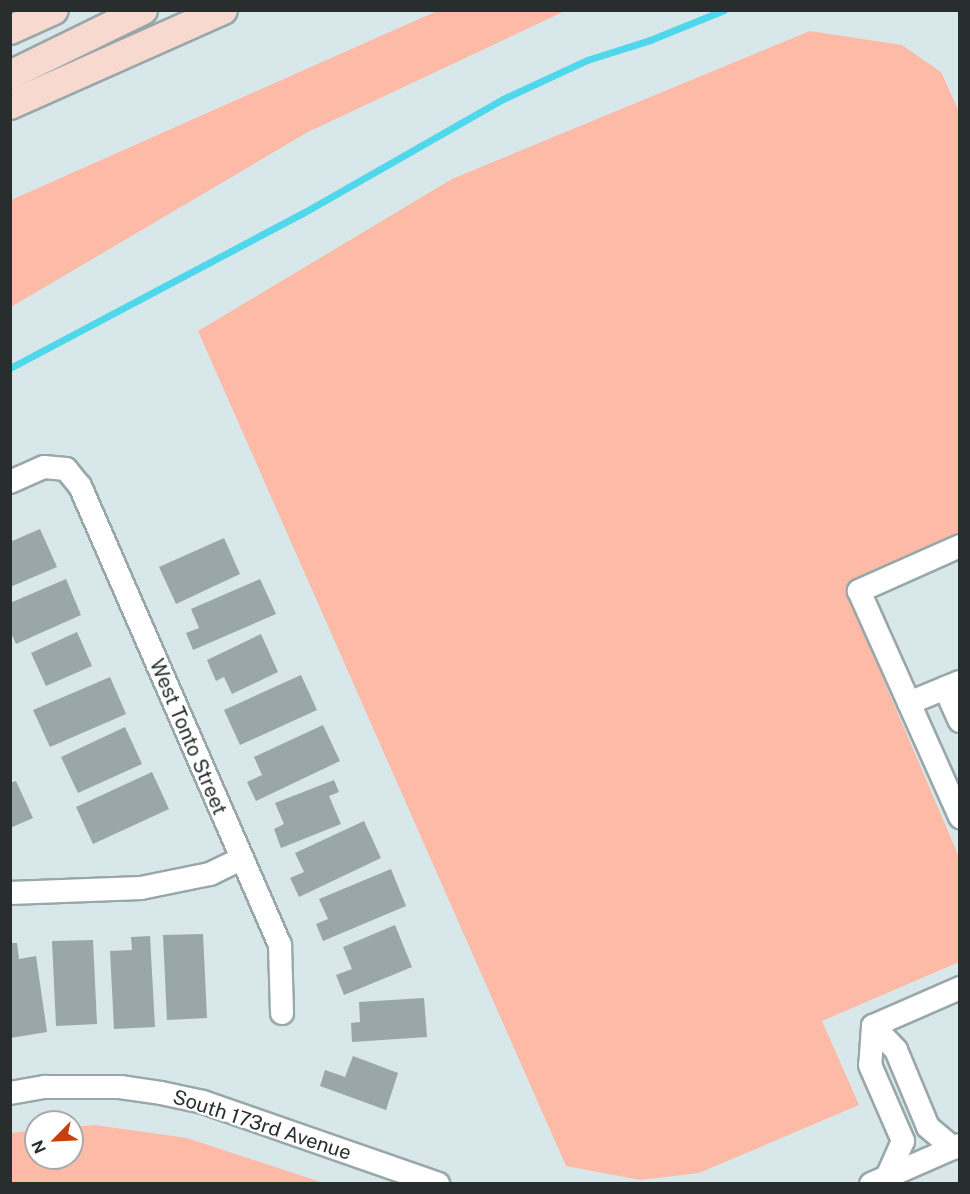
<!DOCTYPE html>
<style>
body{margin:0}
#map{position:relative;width:970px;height:1194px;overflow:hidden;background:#d8e7e9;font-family:"Public Sans",sans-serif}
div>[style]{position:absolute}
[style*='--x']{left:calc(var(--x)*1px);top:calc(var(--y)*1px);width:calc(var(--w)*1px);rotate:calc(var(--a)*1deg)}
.green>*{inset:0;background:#fdbba7}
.stream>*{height:7px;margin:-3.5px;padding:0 3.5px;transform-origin:3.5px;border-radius:3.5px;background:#4fd8eb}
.building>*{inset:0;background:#99a7a9}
.roads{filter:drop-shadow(2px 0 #98a7a9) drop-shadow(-2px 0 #98a7a9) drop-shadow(0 2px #98a7a9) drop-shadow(0 -2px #98a7a9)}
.minor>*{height:22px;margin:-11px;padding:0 11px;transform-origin:11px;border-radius:11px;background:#fff}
.major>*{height:28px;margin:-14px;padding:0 14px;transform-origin:14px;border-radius:14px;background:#f7d9d0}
span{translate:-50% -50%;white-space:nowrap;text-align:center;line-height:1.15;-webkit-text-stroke:4.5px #fff;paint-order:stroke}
.street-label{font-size:20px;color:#282e2e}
.frame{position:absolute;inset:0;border:12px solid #282e2e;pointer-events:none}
.north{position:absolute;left:24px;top:1110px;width:60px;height:60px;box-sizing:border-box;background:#fff;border:2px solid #a9abab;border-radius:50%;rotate:246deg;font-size:16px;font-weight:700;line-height:24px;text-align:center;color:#282e2e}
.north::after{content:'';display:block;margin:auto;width:21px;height:27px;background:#c73f0b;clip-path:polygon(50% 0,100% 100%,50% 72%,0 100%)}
</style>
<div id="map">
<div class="green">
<i style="clip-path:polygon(437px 11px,565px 11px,308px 132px,11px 307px,11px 200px)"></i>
<i style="clip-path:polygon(810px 31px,902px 45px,941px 72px,960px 114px,959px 538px,845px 589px,959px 857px,959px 962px,822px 1021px,859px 1105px,699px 1173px,640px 1180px,566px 1166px,198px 331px,452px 179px)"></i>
<i style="clip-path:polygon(95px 1125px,187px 1138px,324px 1183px,11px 1183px,11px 1133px,36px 1130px,36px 1158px,72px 1158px,72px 1127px)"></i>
</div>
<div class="stream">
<i style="--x:10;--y:368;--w:331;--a:-27.9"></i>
<i style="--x:303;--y:213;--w:230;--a:-29.7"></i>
<i style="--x:503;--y:99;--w:93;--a:-24.9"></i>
<i style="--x:587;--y:60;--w:66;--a:-17.6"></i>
<i style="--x:650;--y:40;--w:80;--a:-22.1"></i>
</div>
<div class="building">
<i style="clip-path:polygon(40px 529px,57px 567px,10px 587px,10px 542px)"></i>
<i style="clip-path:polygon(224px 538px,240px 574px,176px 604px,159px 567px)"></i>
<i style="clip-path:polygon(66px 579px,81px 615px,16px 644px,10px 631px,10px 603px)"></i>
<i style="clip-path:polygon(260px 579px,276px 614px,193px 650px,186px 633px,199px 628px,191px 609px)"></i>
<i style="clip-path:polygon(77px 632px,92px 666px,46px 686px,31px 653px)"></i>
<i style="clip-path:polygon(261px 634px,278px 672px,232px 694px,224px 677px,216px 681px,207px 660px)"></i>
<i style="clip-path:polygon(301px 675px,317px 710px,240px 745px,224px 710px)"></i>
<i style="clip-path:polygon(110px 677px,126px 714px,50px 747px,33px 710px)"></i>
<i style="clip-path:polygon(323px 725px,340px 761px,256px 801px,247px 782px,262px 775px,254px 757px)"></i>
<i style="clip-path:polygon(125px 727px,142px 764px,78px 793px,61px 757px)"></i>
<i style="clip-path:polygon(152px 772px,169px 809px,93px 844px,76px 807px)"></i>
<i style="clip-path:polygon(334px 780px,339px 792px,329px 796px,341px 824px,281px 848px,274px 829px,284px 824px,275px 803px)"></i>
<i style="clip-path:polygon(16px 781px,33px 818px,10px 828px,10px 783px)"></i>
<i style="clip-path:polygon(364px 821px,381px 858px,299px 897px,290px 878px,304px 872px,295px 853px)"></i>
<i style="clip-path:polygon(391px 869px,406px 906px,323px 941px,316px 924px,328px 919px,319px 899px)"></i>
<i style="clip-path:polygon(395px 925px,412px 967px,344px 995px,336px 975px,352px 969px,343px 947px)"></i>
<i style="clip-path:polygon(203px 934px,207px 1018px,167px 1020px,163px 935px)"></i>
<i style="clip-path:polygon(150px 936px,155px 1027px,114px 1029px,110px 951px,132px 950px,131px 937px)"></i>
<i style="clip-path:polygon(93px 940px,97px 1024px,56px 1026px,52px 941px)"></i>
<i style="clip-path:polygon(10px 943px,17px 943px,19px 959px,36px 956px,47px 1032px,10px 1038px)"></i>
<i style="clip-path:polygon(424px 998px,427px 1037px,352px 1042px,351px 1023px,360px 1022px,359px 1002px)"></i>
<i style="clip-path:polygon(353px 1056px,398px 1073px,386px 1110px,320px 1086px,325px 1070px,345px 1077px)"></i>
</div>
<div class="roads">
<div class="minor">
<i style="--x:10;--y:482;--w:37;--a:-24"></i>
<i style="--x:44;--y:467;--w:22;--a:5"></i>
<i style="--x:66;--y:469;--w:22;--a:51"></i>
<i style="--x:80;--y:486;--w:501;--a:66.46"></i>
<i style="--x:280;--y:945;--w:68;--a:88.3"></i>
<i style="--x:960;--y:546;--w:111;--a:156"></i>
<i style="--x:859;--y:591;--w:248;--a:65.9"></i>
<i style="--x:945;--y:688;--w:36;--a:66"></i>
<i style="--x:909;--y:703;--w:55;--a:-22.4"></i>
<i style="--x:10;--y:893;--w:131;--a:-2.2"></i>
<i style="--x:141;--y:888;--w:70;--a:-11.5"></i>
<i style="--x:210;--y:874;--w:34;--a:-26"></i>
<i style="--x:873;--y:1026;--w:39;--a:94"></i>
<i style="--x:870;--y:1065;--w:83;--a:66.5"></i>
<i style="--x:903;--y:1141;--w:39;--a:114"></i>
<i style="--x:873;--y:1026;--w:33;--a:46"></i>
<i style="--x:896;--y:1050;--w:83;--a:67.4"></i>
<i style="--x:928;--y:1127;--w:33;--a:40"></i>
<i style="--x:873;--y:1026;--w:95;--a:-23.6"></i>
<i style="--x:10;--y:1093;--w:36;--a:-10"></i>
<i style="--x:45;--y:1087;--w:75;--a:0"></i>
<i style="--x:120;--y:1087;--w:41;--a:8.3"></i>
<i style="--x:161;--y:1093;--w:43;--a:12.1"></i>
<i style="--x:203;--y:1102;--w:249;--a:19.2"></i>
<i style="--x:871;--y:1184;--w:97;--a:-23.7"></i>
</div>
<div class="major">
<i style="--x:10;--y:30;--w:48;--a:-24.4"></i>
<i style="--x:10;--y:75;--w:148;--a:-26"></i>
<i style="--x:10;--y:105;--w:233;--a:-24"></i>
</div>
</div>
<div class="street-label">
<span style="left:188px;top:737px;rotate:67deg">West Tonto Street</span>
<span style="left:262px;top:1125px;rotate:18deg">South 173rd Avenue</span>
</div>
<div class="frame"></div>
<div class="north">N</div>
</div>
